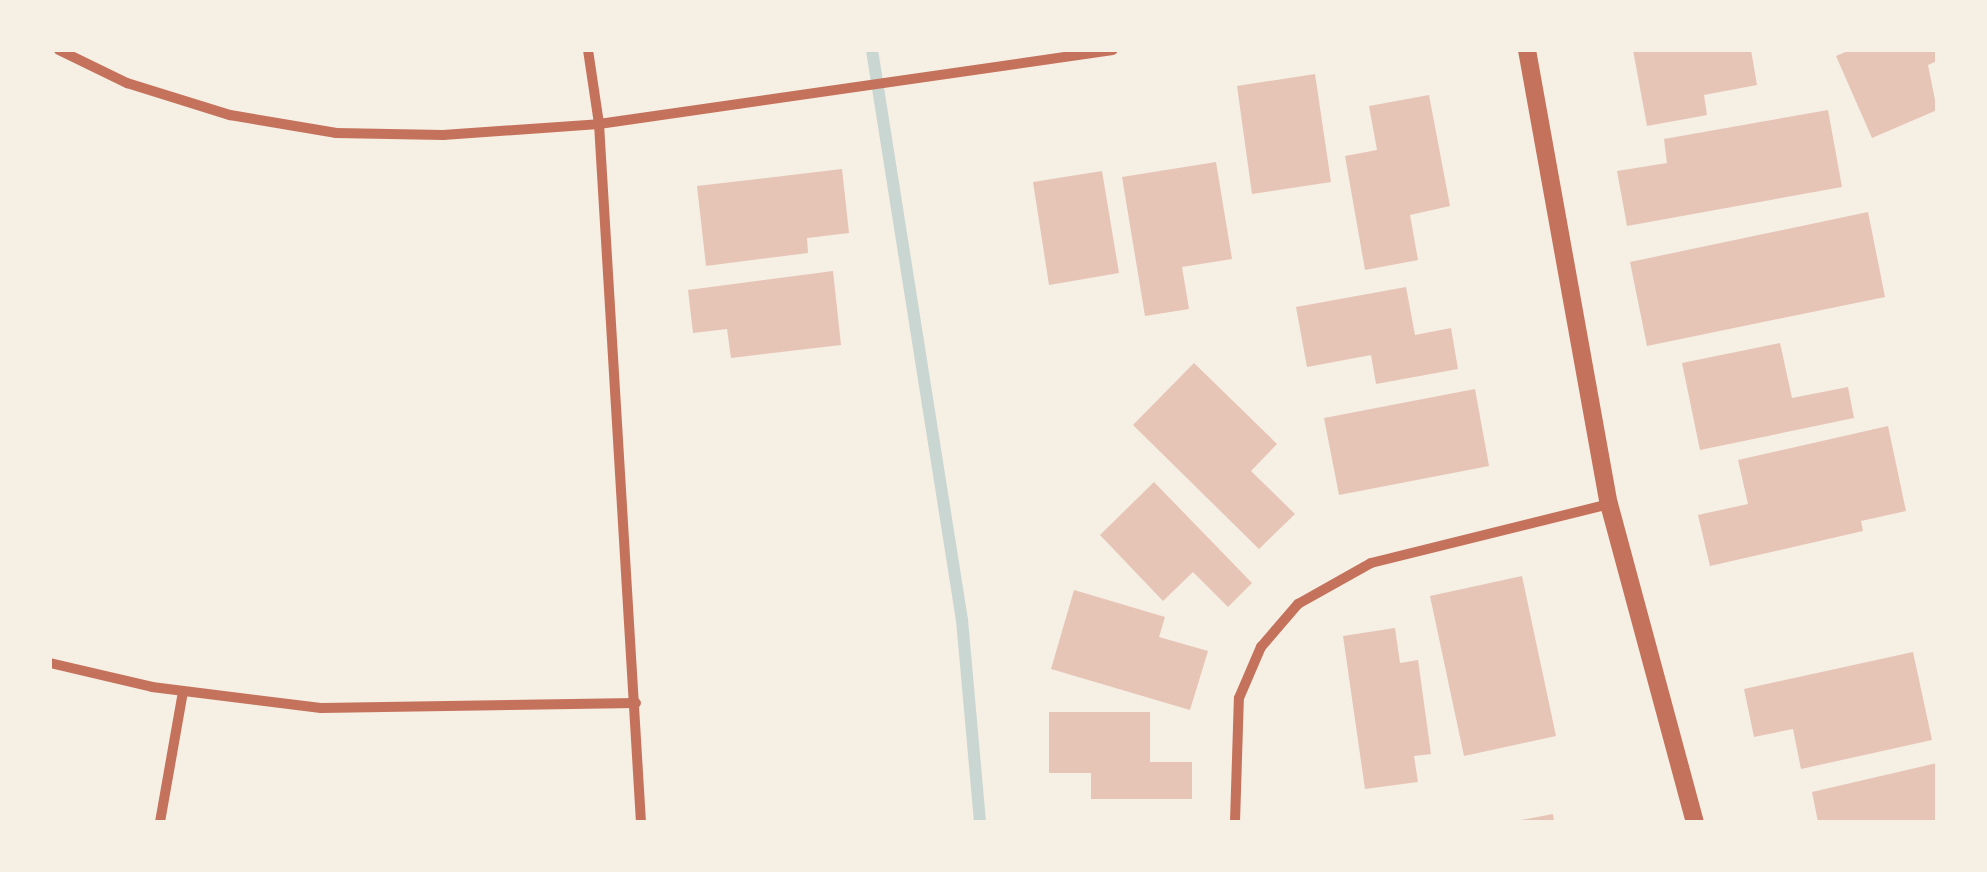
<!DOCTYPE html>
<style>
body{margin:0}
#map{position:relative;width:1987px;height:872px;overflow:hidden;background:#f6efe4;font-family:Helvetica,sans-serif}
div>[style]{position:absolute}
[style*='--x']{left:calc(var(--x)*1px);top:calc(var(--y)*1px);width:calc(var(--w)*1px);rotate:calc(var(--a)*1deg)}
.stream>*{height:12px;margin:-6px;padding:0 6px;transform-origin:6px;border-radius:6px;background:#c9d6d2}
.building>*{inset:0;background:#e6c5b7}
.minor>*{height:10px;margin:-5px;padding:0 5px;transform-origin:5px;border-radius:5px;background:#c5725c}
.tertiary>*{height:18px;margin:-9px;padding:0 9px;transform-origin:9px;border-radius:9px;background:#c5725c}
span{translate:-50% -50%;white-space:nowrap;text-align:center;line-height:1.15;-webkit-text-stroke:10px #f6efe4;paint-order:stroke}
.frame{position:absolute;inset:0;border:52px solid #f6efe4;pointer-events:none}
</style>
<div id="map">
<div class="stream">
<i style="--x:872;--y:50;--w:577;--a:81.03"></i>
<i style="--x:962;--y:620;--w:203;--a:84.9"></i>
</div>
<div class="building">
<i style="clip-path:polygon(1633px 50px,1751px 50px,1757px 85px,1704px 95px,1707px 115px,1647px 126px)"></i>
<i style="clip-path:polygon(1850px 50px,1937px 50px,1937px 61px,1928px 65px,1937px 110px,1872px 138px,1836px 56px)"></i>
<i style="clip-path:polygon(1315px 74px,1331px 182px,1252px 194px,1237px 86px)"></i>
<i style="clip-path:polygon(1429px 95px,1450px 206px,1410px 215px,1418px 260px,1365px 270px,1345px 156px,1377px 150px,1369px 106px)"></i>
<i style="clip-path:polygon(1828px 110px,1842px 187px,1627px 226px,1617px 171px,1667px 163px,1664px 139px)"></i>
<i style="clip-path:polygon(1216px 162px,1232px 259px,1182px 267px,1189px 309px,1145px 316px,1122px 177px)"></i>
<i style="clip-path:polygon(842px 169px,849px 233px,807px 238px,808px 253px,706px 266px,697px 186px)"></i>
<i style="clip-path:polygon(1102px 171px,1119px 273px,1049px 285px,1033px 182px)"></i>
<i style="clip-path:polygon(1868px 212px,1885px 297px,1647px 346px,1630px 262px)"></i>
<i style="clip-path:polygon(833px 271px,841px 345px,731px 358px,727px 329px,693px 333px,688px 290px)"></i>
<i style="clip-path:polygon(1406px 287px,1415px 335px,1451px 328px,1458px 369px,1376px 384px,1371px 355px,1307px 367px,1296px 307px)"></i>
<i style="clip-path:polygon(1780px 343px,1792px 398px,1848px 387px,1854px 418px,1700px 450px,1682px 363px)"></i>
<i style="clip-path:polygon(1194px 363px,1277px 444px,1251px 471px,1295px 514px,1259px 549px,1133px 425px)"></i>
<i style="clip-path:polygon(1475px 389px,1489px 466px,1339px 495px,1324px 418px)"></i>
<i style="clip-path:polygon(1888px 426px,1906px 511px,1861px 521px,1863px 531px,1710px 566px,1698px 515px,1748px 504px,1738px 460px)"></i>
<i style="clip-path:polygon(1154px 482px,1252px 583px,1228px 607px,1193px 572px,1163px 601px,1100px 535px)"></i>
<i style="clip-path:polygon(1522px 576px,1556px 736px,1464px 756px,1430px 596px)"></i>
<i style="clip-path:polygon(1074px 590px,1165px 617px,1159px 637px,1208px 651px,1190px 710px,1051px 669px)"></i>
<i style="clip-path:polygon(1395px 628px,1400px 663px,1418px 660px,1431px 754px,1414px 756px,1418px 782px,1365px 789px,1343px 636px)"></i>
<i style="clip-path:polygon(1913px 652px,1932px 740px,1801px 769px,1793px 729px,1754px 737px,1744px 689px)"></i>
<i style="clip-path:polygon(1049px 712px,1150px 712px,1150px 762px,1192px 762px,1192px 799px,1091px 799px,1091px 773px,1049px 773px)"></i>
<i style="clip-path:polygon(1937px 763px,1937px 822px,1818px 822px,1812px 792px)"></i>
<i style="clip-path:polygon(1553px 814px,1554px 822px,1521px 822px,1521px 820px)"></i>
</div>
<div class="minor">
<i style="--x:59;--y:50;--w:76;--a:25.9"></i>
<i style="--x:127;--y:83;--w:108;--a:17.3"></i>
<i style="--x:230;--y:115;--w:108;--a:9.6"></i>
<i style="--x:336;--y:133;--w:107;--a:1.1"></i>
<i style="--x:443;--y:135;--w:156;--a:-4"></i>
<i style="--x:599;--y:124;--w:519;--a:-8.19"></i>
<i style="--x:588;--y:50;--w:75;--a:81.5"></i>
<i style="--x:599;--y:124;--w:699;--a:86.56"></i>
<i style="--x:50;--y:663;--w:105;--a:13.2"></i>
<i style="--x:152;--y:687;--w:170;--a:7.1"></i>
<i style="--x:321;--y:708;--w:315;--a:-0.9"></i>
<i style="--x:160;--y:822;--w:132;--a:-80"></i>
<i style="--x:1235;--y:822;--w:124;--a:-88.2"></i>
<i style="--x:1239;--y:698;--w:56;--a:-66.7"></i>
<i style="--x:1261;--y:647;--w:57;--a:-49.3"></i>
<i style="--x:1298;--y:604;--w:84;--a:-29.3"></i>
<i style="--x:1371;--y:563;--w:245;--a:-13.9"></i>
</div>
<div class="tertiary">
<i style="--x:1527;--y:50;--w:461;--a:79.8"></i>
<i style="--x:1609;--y:504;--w:329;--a:74.9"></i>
</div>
<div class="frame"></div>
</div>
